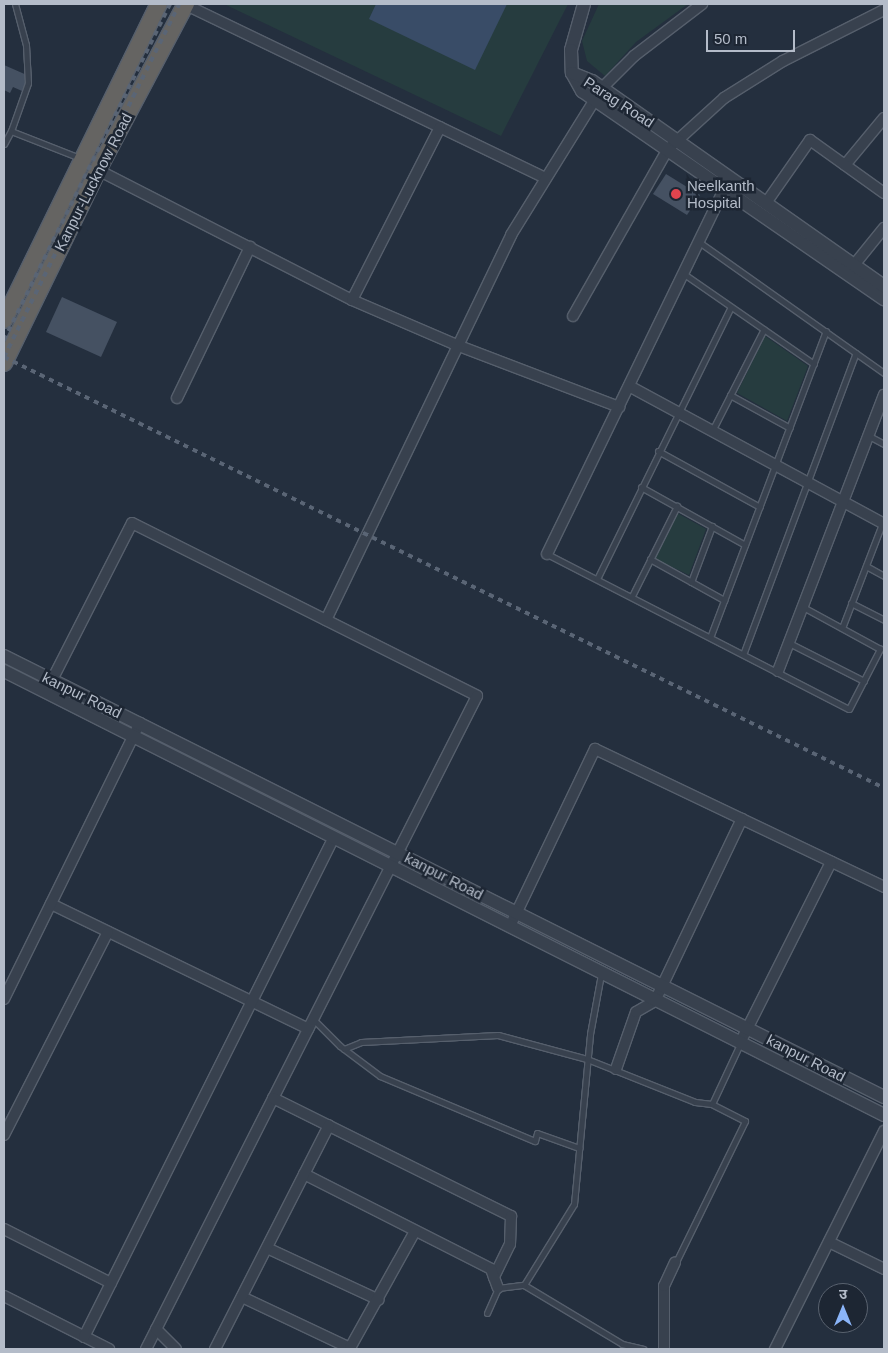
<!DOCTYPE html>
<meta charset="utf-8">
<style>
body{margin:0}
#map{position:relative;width:888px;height:1353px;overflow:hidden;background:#242f3e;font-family:Arial,"Noto Sans Devanagari",sans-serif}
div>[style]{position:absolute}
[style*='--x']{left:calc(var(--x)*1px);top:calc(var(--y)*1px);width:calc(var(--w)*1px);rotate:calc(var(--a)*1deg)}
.green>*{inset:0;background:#263c3f}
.water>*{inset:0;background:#394c67}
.building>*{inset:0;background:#455162}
.roads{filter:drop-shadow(1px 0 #565f6c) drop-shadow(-1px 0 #565f6c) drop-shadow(0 1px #565f6c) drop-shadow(0 -1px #565f6c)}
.service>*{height:5px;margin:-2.5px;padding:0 2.5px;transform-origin:2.5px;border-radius:2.5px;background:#38414e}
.minor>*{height:10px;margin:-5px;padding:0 5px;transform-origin:5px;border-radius:5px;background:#38414e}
.tertiary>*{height:12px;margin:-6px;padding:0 6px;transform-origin:6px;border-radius:6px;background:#38414e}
.trunk>*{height:16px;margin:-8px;padding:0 8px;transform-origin:8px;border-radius:8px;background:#656462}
.rail>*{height:4px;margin-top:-2px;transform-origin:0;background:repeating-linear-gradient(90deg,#5a6575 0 5px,transparent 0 10px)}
.dots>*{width:14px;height:14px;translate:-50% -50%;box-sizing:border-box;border:2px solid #1d2633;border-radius:50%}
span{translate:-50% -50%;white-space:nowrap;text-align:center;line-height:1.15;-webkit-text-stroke:5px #1d2633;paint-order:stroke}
.street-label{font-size:15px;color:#b4bcc9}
.poi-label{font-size:15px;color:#b4bcc9}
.left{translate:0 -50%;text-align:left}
.frame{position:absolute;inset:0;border:5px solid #b4bcc9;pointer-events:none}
.north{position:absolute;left:818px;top:1283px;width:50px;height:50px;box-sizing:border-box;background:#1d2633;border:1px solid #59626f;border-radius:50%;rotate:0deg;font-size:14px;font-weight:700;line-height:20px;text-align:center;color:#b4bcc9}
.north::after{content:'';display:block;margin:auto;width:18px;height:22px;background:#8ab4f8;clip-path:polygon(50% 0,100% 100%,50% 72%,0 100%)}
.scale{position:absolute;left:706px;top:30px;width:89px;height:22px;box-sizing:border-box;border:2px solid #b4bcc9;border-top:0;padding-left:6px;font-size:15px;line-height:18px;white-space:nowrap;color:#b4bcc9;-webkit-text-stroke:4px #1d2633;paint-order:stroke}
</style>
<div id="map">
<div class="green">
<i style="clip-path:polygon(224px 4px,568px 4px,501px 136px)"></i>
<i style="clip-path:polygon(599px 4px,688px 4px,636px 42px,605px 76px,587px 61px,582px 41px)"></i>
<i style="clip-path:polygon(765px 336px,808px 366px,787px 421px,737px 393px)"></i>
<i style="clip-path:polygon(677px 513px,706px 529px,689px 575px,655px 559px)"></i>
</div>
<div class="water">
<i style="clip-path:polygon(376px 4px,507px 4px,475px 70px,369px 19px)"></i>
</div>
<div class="building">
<i style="clip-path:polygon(4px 65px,29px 76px,22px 91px,13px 87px,10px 93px,4px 90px)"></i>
<i style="clip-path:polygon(666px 174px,700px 195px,687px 215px,653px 194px)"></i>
<i style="clip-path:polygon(62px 297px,117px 322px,101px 357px,46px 332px)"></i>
</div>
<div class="roads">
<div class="service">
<i style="--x:11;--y:131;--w:51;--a:-70.5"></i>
<i style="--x:28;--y:83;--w:38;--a:-93"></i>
<i style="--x:26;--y:45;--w:42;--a:-105"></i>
<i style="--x:4;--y:144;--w:15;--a:-62"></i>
<i style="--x:11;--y:131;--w:74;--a:21.4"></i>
<i style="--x:699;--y:242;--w:227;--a:35.3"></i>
<i style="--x:684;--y:274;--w:158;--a:34.7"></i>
<i style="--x:730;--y:395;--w:68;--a:28.8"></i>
<i style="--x:712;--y:431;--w:114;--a:-63"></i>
<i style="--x:869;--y:436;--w:17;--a:28"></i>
<i style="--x:658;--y:451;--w:116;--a:28.8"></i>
<i style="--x:641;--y:487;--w:119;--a:29.1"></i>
<i style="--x:547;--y:554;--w:339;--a:27.2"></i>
<i style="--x:849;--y:709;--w:68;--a:-62.7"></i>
<i style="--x:880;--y:649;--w:88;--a:-151.4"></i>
<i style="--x:650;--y:559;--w:85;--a:29"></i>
<i style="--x:866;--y:566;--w:21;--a:29"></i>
<i style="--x:597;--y:579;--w:303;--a:-63.8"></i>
<i style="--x:691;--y:582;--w:60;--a:-69.4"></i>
<i style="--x:632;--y:596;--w:101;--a:-63.4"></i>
<i style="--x:851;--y:603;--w:37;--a:27"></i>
<i style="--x:842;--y:628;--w:111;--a:-69"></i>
<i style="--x:711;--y:635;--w:325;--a:-69.3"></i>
<i style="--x:789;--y:643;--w:84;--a:26.9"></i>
<i style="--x:744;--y:652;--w:319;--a:-69.5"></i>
<i style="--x:313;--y:1019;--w:38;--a:45"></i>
<i style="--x:340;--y:1046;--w:50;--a:36.9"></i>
<i style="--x:380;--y:1076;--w:168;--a:22.8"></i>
<i style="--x:535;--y:1141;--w:8;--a:-76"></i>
<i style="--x:537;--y:1133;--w:45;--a:19.7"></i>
<i style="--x:344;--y:1049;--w:18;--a:-22"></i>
<i style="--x:361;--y:1042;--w:137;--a:-2.9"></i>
<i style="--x:498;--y:1035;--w:92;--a:15.1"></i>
<i style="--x:587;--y:1059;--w:116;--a:21.7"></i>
<i style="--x:695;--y:1102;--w:17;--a:7"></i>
<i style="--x:676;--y:1262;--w:157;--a:-63.9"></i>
<i style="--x:745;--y:1121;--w:37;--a:-153"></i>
<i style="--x:712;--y:1104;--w:66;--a:-65"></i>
<i style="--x:524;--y:1285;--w:114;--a:31"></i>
<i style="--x:622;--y:1344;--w:22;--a:13"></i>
<i style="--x:487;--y:1313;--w:27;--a:-66"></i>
<i style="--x:498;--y:1288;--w:26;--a:-7"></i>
<i style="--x:524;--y:1285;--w:95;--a:-58.3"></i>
<i style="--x:574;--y:1204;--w:171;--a:-84.6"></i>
<i style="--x:590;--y:1034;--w:61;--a:-79.6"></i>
</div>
<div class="minor">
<i style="--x:186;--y:5;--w:399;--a:25.7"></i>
<i style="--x:845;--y:165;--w:61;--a:-50.3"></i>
<i style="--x:98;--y:170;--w:285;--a:27.1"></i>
<i style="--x:352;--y:300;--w:111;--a:23.3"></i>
<i style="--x:454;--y:344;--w:177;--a:20.9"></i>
<i style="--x:766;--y:203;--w:77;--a:-55.1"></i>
<i style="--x:810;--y:140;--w:91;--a:35.6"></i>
<i style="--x:854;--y:265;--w:48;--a:-51"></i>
<i style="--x:352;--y:300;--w:194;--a:-63"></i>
<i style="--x:573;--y:316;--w:192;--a:-60.4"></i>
<i style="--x:668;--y:149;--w:76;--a:-42.3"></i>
<i style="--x:724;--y:98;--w:70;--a:-32.1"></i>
<i style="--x:783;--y:61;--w:113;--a:-26.8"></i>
<i style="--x:629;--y:386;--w:290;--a:28.4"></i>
<i style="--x:177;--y:398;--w:168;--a:-64.2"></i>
<i style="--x:547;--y:554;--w:411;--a:-64.1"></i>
<i style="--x:326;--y:620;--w:427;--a:-64.3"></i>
<i style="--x:511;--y:235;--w:173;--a:-58.2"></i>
<i style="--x:602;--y:88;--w:45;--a:-45"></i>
<i style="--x:634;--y:56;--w:86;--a:-37.4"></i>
<i style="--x:778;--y:671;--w:296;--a:-69"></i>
<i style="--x:52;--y:680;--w:176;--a:-63"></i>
<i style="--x:132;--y:523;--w:386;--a:26.6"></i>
<i style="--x:477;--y:696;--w:732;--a:116.88"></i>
<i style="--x:51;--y:904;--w:286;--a:25.9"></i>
<i style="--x:513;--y:920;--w:190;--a:-64.4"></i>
<i style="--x:595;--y:749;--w:320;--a:25.5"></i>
<i style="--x:4;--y:999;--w:308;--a:-63.8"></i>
<i style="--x:740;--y:1043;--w:203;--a:-63.3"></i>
<i style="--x:616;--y:1069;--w:60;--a:-70.7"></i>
<i style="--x:636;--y:1012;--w:22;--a:-30"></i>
<i style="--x:655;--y:1001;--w:202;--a:-64.5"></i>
<i style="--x:273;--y:1098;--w:266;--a:26.4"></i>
<i style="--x:511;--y:1216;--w:28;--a:92"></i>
<i style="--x:510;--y:1244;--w:37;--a:116"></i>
<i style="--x:4;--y:1135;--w:228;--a:-62.9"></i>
<i style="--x:304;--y:1174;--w:210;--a:26.9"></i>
<i style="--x:491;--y:1269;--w:20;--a:70"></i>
<i style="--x:4;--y:1229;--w:120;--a:26.8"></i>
<i style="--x:829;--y:1242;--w:61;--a:26.1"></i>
<i style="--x:267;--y:1248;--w:123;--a:24.9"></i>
<i style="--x:4;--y:1296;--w:118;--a:26.8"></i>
<i style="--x:242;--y:1297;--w:119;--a:25.3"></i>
<i style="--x:350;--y:1348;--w:134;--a:-60.9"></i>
<i style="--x:156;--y:1329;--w:28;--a:45"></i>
<i style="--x:84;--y:1337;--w:557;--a:-63.43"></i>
<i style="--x:215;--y:1349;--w:251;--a:-63"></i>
<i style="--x:664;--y:1349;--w:63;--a:-90"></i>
<i style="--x:664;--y:1286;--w:26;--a:-65"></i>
<i style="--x:775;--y:1349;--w:244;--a:-63.4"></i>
</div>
<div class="tertiary">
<i style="--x:584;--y:4;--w:48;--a:105.8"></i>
<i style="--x:571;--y:50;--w:23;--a:88"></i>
<i style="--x:572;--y:73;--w:21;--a:61"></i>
<i style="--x:582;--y:91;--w:367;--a:34.6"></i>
<i style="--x:572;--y:73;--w:22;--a:22"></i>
<i style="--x:592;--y:81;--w:357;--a:35.1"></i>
<i style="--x:4;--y:656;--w:984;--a:26.62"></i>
<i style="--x:4;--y:671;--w:986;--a:26.77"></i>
</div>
<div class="trunk">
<i style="--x:4;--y:320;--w:352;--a:-63.9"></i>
<i style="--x:4;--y:363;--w:215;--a:-64"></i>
<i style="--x:98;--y:170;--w:188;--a:-62.1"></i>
</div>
</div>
<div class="rail">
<i style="--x:4;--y:340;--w:375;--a:-63.7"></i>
<i style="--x:4;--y:357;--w:980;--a:26.09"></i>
<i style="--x:4;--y:357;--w:394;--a:-63.6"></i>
</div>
<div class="dots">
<i style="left:676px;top:194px;background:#e0444e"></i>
</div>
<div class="street-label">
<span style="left:619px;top:102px;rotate:33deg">Parag Road</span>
<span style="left:93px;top:182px;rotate:-63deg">Kanpur-Lucknow Road</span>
<span style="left:82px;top:695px;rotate:26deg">kanpur Road</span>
<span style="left:444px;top:876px;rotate:27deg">kanpur Road</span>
<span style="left:806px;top:1058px;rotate:27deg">kanpur Road</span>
</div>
<div class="poi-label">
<span class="left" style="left:687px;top:194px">Neelkanth<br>Hospital</span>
</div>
<div class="frame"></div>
<div class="north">उ</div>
<div class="scale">50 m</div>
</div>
